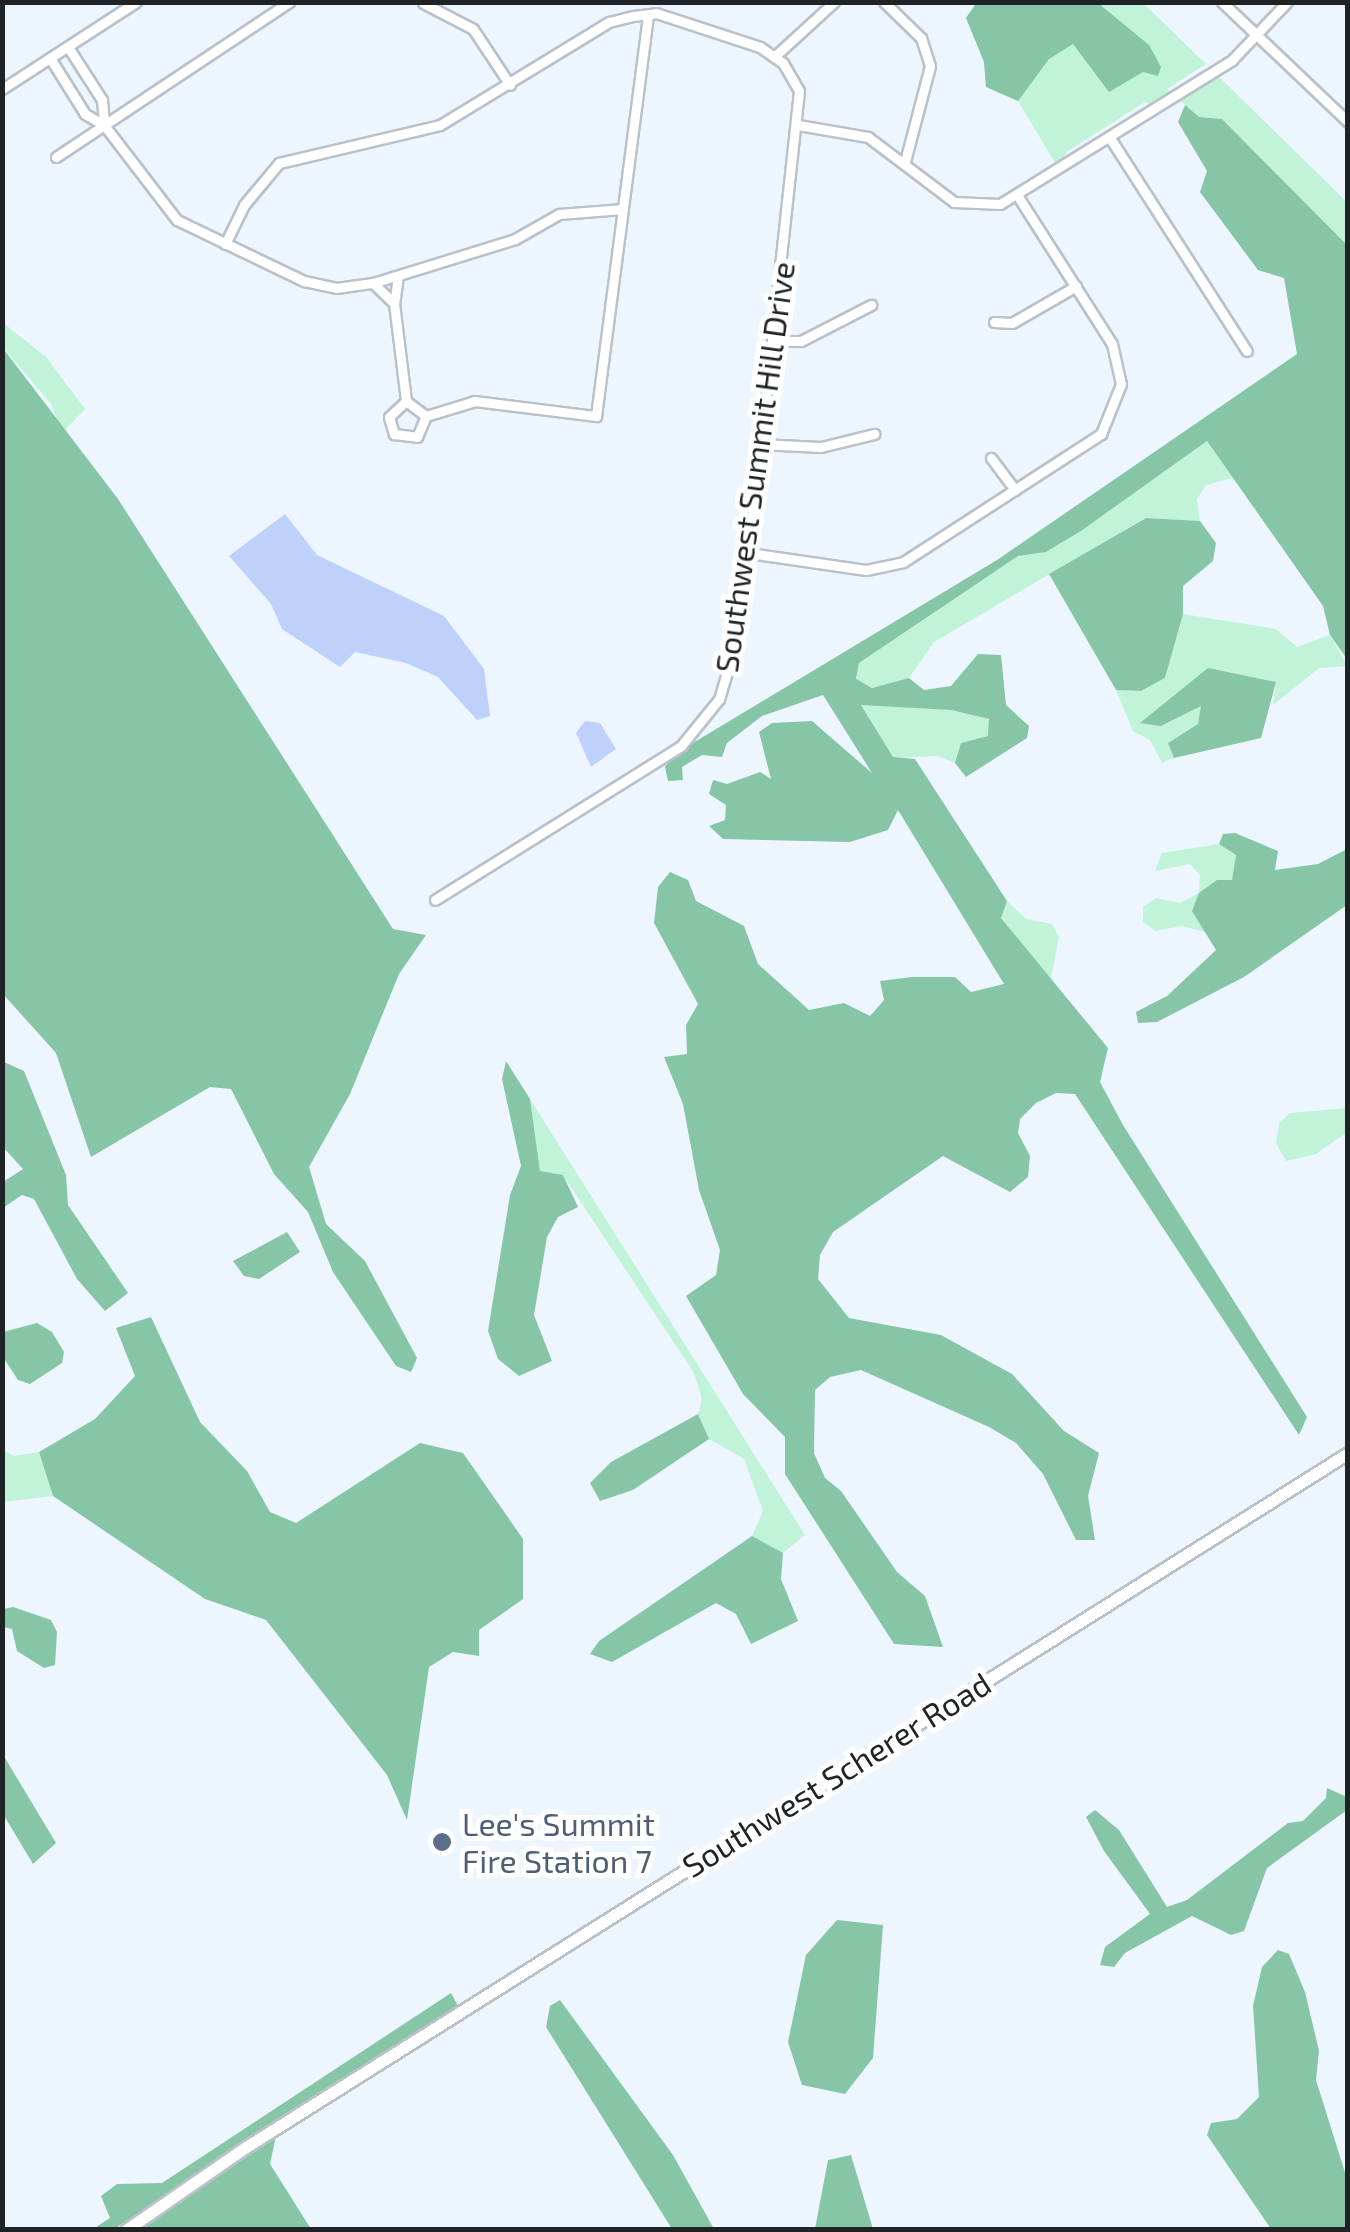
<!DOCTYPE html>
<style>
body{margin:0}
#map{position:relative;width:1350px;height:2232px;overflow:hidden;background:#edf6fe;font-family:"Exo 2",sans-serif}
div>[style]{position:absolute}
[style*='--x']{left:calc(var(--x)*1px);top:calc(var(--y)*1px);width:calc(var(--w)*1px);rotate:calc(var(--a)*1deg)}
.green>*{inset:0;background:#c1f3d9}
.forest>*{inset:0;background:#86c5a6}
.water>*{inset:0;background:#bdd1fb}
.roads{filter:drop-shadow(2px 0 #b9c1c9) drop-shadow(-2px 0 #b9c1c9) drop-shadow(0 2px #b9c1c9) drop-shadow(0 -2px #b9c1c9)}
.minor>*{height:9px;margin:-4.5px;padding:0 4.5px;transform-origin:4.5px;border-radius:4.5px;background:#fff}
.major>*{height:11px;margin:-5.5px;padding:0 5.5px;transform-origin:5.5px;border-radius:5.5px;background:#fff}
.dots>*{width:28px;height:28px;translate:-50% -50%;box-sizing:border-box;border:5px solid #fff;border-radius:50%}
span{translate:-50% -50%;white-space:nowrap;text-align:center;line-height:1.15;-webkit-text-stroke:10px #fff;paint-order:stroke}
.street-label{font-size:32px;color:#1f2326}
.service-label{font-size:32px;color:#4e5e75}
.left{translate:0 -50%;text-align:left}
.frame{position:absolute;inset:0;border:5px solid #1f2326;pointer-events:none}
</style>
<div id="map">
<div class="green">
<i style="clip-path:polygon(977px 3px,1143px 3px,1206px 64px,1167px 89px,1171px 93px,1151px 105px,1145px 102px,1068px 151px,1057px 166px,1018px 101px,986px 87px,984px 62px,966px 18px)"></i>
<i style="clip-path:polygon(1214px 72px,1347px 202px,1347px 245px,1222px 119px,1199px 117px,1176px 97px)"></i>
<i style="clip-path:polygon(2px 322px,46px 357px,85px 409px,62px 433px,51px 404px,3px 347px)"></i>
<i style="clip-path:polygon(1207px 441px,1233px 478px,1206px 485px,1197px 499px,1200px 521px,1145px 518px,934px 642px,909px 678px,872px 688px,856px 680px,859px 663px,1018px 556px,1046px 552px,1081px 531px)"></i>
<i style="clip-path:polygon(1183px 614px,1276px 629px,1297px 647px,1330px 635px,1347px 666px,1319px 668px,1273px 705px,1276px 682px,1208px 669px,1162px 726px,1202px 705px,1198px 724px,1168px 743px,1174px 758px,1162px 763px,1150px 740px,1133px 731px,1116px 690px,1141px 691px,1165px 678px)"></i>
<i style="clip-path:polygon(861px 704px,951px 710px,989px 719px,989px 736px,961px 743px,955px 763px,937px 756px,893px 758px)"></i>
<i style="clip-path:polygon(1219px 844px,1236px 855px,1232px 881px,1192px 910px,1205px 932px,1182px 926px,1155px 931px,1143px 922px,1143px 907px,1156px 898px,1180px 903px,1199px 893px,1200px 875px,1190px 864px,1155px 871px,1162px 853px)"></i>
<i style="clip-path:polygon(1007px 901px,1026px 919px,1052px 924px,1059px 937px,1050px 983px,1001px 917px)"></i>
<i style="clip-path:polygon(530px 1099px,805px 1535px,783px 1553px,752px 1536px,763px 1511px,744px 1459px,709px 1439px,698px 1414px,702px 1399px,694px 1373px,563px 1175px,540px 1171px)"></i>
<i style="clip-path:polygon(1347px 1108px,1347px 1132px,1316px 1154px,1286px 1161px,1276px 1143px,1279px 1123px,1290px 1113px)"></i>
<i style="clip-path:polygon(2px 1449px,14px 1456px,39px 1452px,53px 1496px,3px 1502px)"></i>
</div>
<div class="forest">
<i style="clip-path:polygon(977px 2px,1098px 3px,1149px 45px,1161px 67px,1158px 76px,1143px 72px,1109px 92px,1073px 44px,1049px 59px,1018px 101px,986px 87px,984px 62px,966px 18px)"></i>
<i style="clip-path:polygon(1185px 105px,1199px 117px,1222px 119px,1347px 245px,1347px 659px,1330px 635px,1323px 606px,1207px 441px,1081px 531px,1046px 552px,1018px 556px,859px 663px,856px 679px,872px 688px,909px 678px,924px 690px,951px 686px,978px 654px,1001px 655px,1006px 705px,1029px 726px,1027px 738px,966px 777px,955px 763px,961px 743px,988px 736px,989px 719px,951px 710px,861px 705px,893px 757px,915px 759px,1007px 901px,1001px 918px,1108px 1048px,1100px 1082px,1123px 1125px,1307px 1417px,1299px 1435px,1075px 1094px,1056px 1093px,1036px 1103px,1020px 1119px,1018px 1133px,1030px 1156px,1028px 1177px,1010px 1192px,943px 1156px,833px 1232px,820px 1255px,818px 1279px,849px 1318px,941px 1335px,1012px 1374px,1064px 1431px,1099px 1453px,1088px 1496px,1095px 1540px,1076px 1540px,1043px 1474px,1016px 1443px,989px 1427px,861px 1370px,830px 1377px,815px 1390px,814px 1453px,825px 1478px,841px 1491px,897px 1572px,925px 1596px,943px 1647px,894px 1644px,785px 1474px,785px 1437px,743px 1394px,686px 1296px,716px 1275px,720px 1250px,699px 1190px,683px 1104px,664px 1057px,687px 1054px,686px 1025px,698px 1004px,654px 923px,658px 887px,670px 872px,688px 880px,696px 901px,744px 926px,758px 964px,809px 1010px,844px 1003px,870px 1016px,884px 1000px,880px 981px,912px 977px,955px 977px,971px 992px,1004px 984px,898px 810px,888px 830px,850px 842px,723px 839px,709px 826px,725px 820px,726px 805px,709px 794px,713px 780px,727px 784px,760px 772px,771px 779px,759px 732px,772px 723px,812px 721px,872px 773px,823px 695px,762px 716px,727px 743px,722px 757px,702px 755px,682px 767px,683px 780px,668px 781px,665px 767px,673px 755px,997px 560px,1297px 354px,1284px 278px,1258px 270px,1200px 192px,1207px 171px,1178px 122px)"></i>
<i style="clip-path:polygon(2px 347px,118px 499px,393px 929px,426px 935px,399px 974px,350px 1094px,309px 1167px,326px 1224px,365px 1261px,417px 1358px,411px 1372px,396px 1366px,333px 1272px,308px 1212px,274px 1174px,231px 1089px,210px 1087px,91px 1157px,56px 1053px,3px 994px)"></i>
<i style="clip-path:polygon(1146px 518px,1200px 521px,1216px 543px,1213px 561px,1183px 586px,1183px 614px,1165px 678px,1141px 691px,1116px 690px,1049px 574px)"></i>
<i style="clip-path:polygon(1208px 668px,1276px 682px,1261px 738px,1174px 758px,1168px 743px,1198px 724px,1201px 706px,1161px 726px,1140px 723px)"></i>
<i style="clip-path:polygon(1235px 833px,1278px 851px,1275px 870px,1318px 864px,1347px 849px,1347px 905px,1244px 977px,1157px 1022px,1138px 1023px,1136px 1012px,1167px 996px,1216px 950px,1192px 911px,1199px 893px,1217px 880px,1232px 880px,1236px 855px,1219px 844px,1223px 834px)"></i>
<i style="clip-path:polygon(2px 1061px,24px 1071px,66px 1175px,68px 1205px,128px 1293px,105px 1311px,77px 1279px,34px 1199px,22px 1195px,3px 1208px,3px 1182px,23px 1169px,3px 1147px)"></i>
<i style="clip-path:polygon(506px 1061px,530px 1099px,540px 1171px,563px 1175px,578px 1207px,558px 1217px,547px 1237px,534px 1315px,552px 1361px,519px 1376px,498px 1359px,488px 1331px,510px 1195px,521px 1166px,502px 1079px)"></i>
<i style="clip-path:polygon(287px 1232px,300px 1252px,259px 1279px,244px 1276px,233px 1261px)"></i>
<i style="clip-path:polygon(151px 1317px,200px 1422px,247px 1471px,270px 1512px,296px 1523px,420px 1443px,463px 1453px,523px 1539px,523px 1599px,479px 1630px,479px 1656px,453px 1652px,429px 1667px,407px 1820px,387px 1775px,266px 1620px,205px 1599px,53px 1496px,39px 1452px,95px 1419px,135px 1376px,116px 1328px)"></i>
<i style="clip-path:polygon(37px 1323px,52px 1332px,64px 1352px,62px 1363px,30px 1384px,18px 1380px,3px 1357px,3px 1332px)"></i>
<i style="clip-path:polygon(698px 1414px,709px 1439px,633px 1490px,600px 1501px,590px 1483px,611px 1462px)"></i>
<i style="clip-path:polygon(752px 1536px,783px 1553px,781px 1579px,798px 1621px,751px 1644px,736px 1614px,716px 1603px,612px 1662px,590px 1654px,599px 1641px)"></i>
<i style="clip-path:polygon(13px 1607px,51px 1620px,57px 1632px,55px 1665px,44px 1668px,17px 1651px,12px 1629px,3px 1627px,3px 1609px)"></i>
<i style="clip-path:polygon(2px 1753px,56px 1843px,33px 1864px,3px 1814px)"></i>
<i style="clip-path:polygon(1327px 1788px,1347px 1797px,1347px 1810px,1267px 1868px,1244px 1931px,1231px 1935px,1192px 1916px,1125px 1953px,1114px 1967px,1100px 1965px,1105px 1947px,1150px 1914px,1104px 1851px,1086px 1817px,1095px 1810px,1119px 1830px,1167px 1907px,1187px 1900px,1288px 1823px,1303px 1821px,1326px 1798px)"></i>
<i style="clip-path:polygon(837px 1920px,883px 1925px,873px 2058px,845px 2094px,802px 2085px,788px 2042px,806px 1955px)"></i>
<i style="clip-path:polygon(1278px 1950px,1289px 1954px,1305px 1992px,1319px 2051px,1316px 2080px,1347px 2179px,1347px 2229px,1271px 2229px,1207px 2135px,1211px 2123px,1237px 2119px,1259px 2097px,1253px 2006px,1262px 1967px)"></i>
<i style="clip-path:polygon(451px 1993px,458px 2006px,114px 2229px,93px 2229px,110px 2218px,101px 2196px,117px 2184px,162px 2183px)"></i>
<i style="clip-path:polygon(560px 2000px,673px 2155px,714px 2229px,672px 2229px,546px 2027px,550px 2006px)"></i>
<i style="clip-path:polygon(276px 2136px,270px 2164px,311px 2229px,138px 2229px)"></i>
<i style="clip-path:polygon(851px 2155px,873px 2229px,815px 2229px,828px 2160px)"></i>
</div>
<div class="water">
<i style="clip-path:polygon(285px 514px,317px 555px,444px 616px,484px 669px,490px 716px,477px 720px,438px 677px,406px 663px,355px 652px,340px 667px,282px 629px,271px 604px,229px 556px)"></i>
<i style="clip-path:polygon(585px 721px,600px 723px,616px 749px,591px 767px,576px 733px)"></i>
</div>
<div class="roads">
<div class="minor">
<i style="--x:884;--y:2;--w:52;--a:44.2"></i>
<i style="--x:921;--y:38;--w:29;--a:72"></i>
<i style="--x:930;--y:66;--w:98;--a:104.7"></i>
<i style="--x:1222;--y:2;--w:174;--a:43.6"></i>
<i style="--x:423;--y:3;--w:56;--a:27.5"></i>
<i style="--x:473;--y:29;--w:67;--a:56.5"></i>
<i style="--x:68;--y:47;--w:63;--a:57.3"></i>
<i style="--x:102;--y:100;--w:25;--a:85"></i>
<i style="--x:774;--y:57;--w:81;--a:-42.5"></i>
<i style="--x:50;--y:58;--w:66;--a:58"></i>
<i style="--x:85;--y:114;--w:22;--a:30"></i>
<i style="--x:104;--y:125;--w:120;--a:52.5"></i>
<i style="--x:177;--y:220;--w:141;--a:25.7"></i>
<i style="--x:304;--y:281;--w:33;--a:12"></i>
<i style="--x:336;--y:288;--w:37;--a:-8"></i>
<i style="--x:373;--y:283;--w:149;--a:-17.2"></i>
<i style="--x:515;--y:239;--w:51;--a:-29.6"></i>
<i style="--x:559;--y:214;--w:64;--a:-4.5"></i>
<i style="--x:2;--y:89;--w:160;--a:-33"></i>
<i style="--x:798;--y:125;--w:71;--a:9.7"></i>
<i style="--x:868;--y:137;--w:108;--a:37.1"></i>
<i style="--x:954;--y:202;--w:46;--a:2.5"></i>
<i style="--x:1000;--y:204;--w:273;--a:-31.8"></i>
<i style="--x:1232;--y:60;--w:80;--a:-46.5"></i>
<i style="--x:1110;--y:138;--w:253;--a:57.3"></i>
<i style="--x:56;--y:157;--w:280;--a:-33.6"></i>
<i style="--x:225;--y:244;--w:43;--a:-64"></i>
<i style="--x:244;--y:205;--w:55;--a:-50.2"></i>
<i style="--x:279;--y:163;--w:165;--a:-13.3"></i>
<i style="--x:440;--y:125;--w:198;--a:-31.4"></i>
<i style="--x:609;--y:22;--w:25;--a:-14"></i>
<i style="--x:633;--y:16;--w:23;--a:-7"></i>
<i style="--x:656;--y:13;--w:109;--a:18.1"></i>
<i style="--x:760;--y:47;--w:28;--a:35"></i>
<i style="--x:783;--y:63;--w:32;--a:60"></i>
<i style="--x:799;--y:91;--w:465;--a:96.2"></i>
<i style="--x:749;--y:553;--w:86;--a:98"></i>
<i style="--x:737;--y:638;--w:64;--a:106.4"></i>
<i style="--x:719;--y:699;--w:60;--a:129"></i>
<i style="--x:681;--y:746;--w:290;--a:148"></i>
<i style="--x:398;--y:276;--w:27;--a:98"></i>
<i style="--x:394;--y:303;--w:99;--a:83"></i>
<i style="--x:373;--y:283;--w:29;--a:44"></i>
<i style="--x:994;--y:322;--w:18;--a:3"></i>
<i style="--x:1012;--y:323;--w:74;--a:-30"></i>
<i style="--x:772;--y:341;--w:29;--a:0"></i>
<i style="--x:801;--y:341;--w:79;--a:-27.2"></i>
<i style="--x:406;--y:401;--w:23;--a:137"></i>
<i style="--x:389;--y:417;--w:18;--a:74"></i>
<i style="--x:394;--y:434;--w:23;--a:7"></i>
<i style="--x:417;--y:437;--w:23;--a:-67"></i>
<i style="--x:406;--y:401;--w:25;--a:37"></i>
<i style="--x:426;--y:416;--w:51;--a:-17"></i>
<i style="--x:475;--y:401;--w:122;--a:7.1"></i>
<i style="--x:596;--y:416;--w:405;--a:-82.6"></i>
<i style="--x:759;--y:444;--w:62;--a:2.8"></i>
<i style="--x:821;--y:447;--w:55;--a:-13.8"></i>
<i style="--x:991;--y:458;--w:40;--a:53"></i>
<i style="--x:749;--y:553;--w:118;--a:8.3"></i>
<i style="--x:866;--y:570;--w:38;--a:-12"></i>
<i style="--x:903;--y:562;--w:236;--a:-32.9"></i>
<i style="--x:1101;--y:434;--w:54;--a:-68.2"></i>
<i style="--x:1121;--y:384;--w:41;--a:-102.7"></i>
<i style="--x:1112;--y:344;--w:173;--a:-122.5"></i>
</div>
<div class="major">
<i style="--x:126;--y:2230;--w:146;--a:-34.7"></i>
<i style="--x:246;--y:2147;--w:1302;--a:-32.2"></i>
</div>
</div>
<div class="dots">
<i style="left:442px;top:1842px;background:#5c6f8a"></i>
</div>
<div class="street-label">
<span style="left:754px;top:467px;rotate:-82deg">Southwest Summit Hill Drive</span>
<span style="left:836px;top:1774px;rotate:-32deg">Southwest Scherer Road</span>
</div>
<div class="service-label">
<span class="left" style="left:462px;top:1842px">Lee's Summit<br>Fire Station 7</span>
</div>
<div class="frame"></div>
</div>
